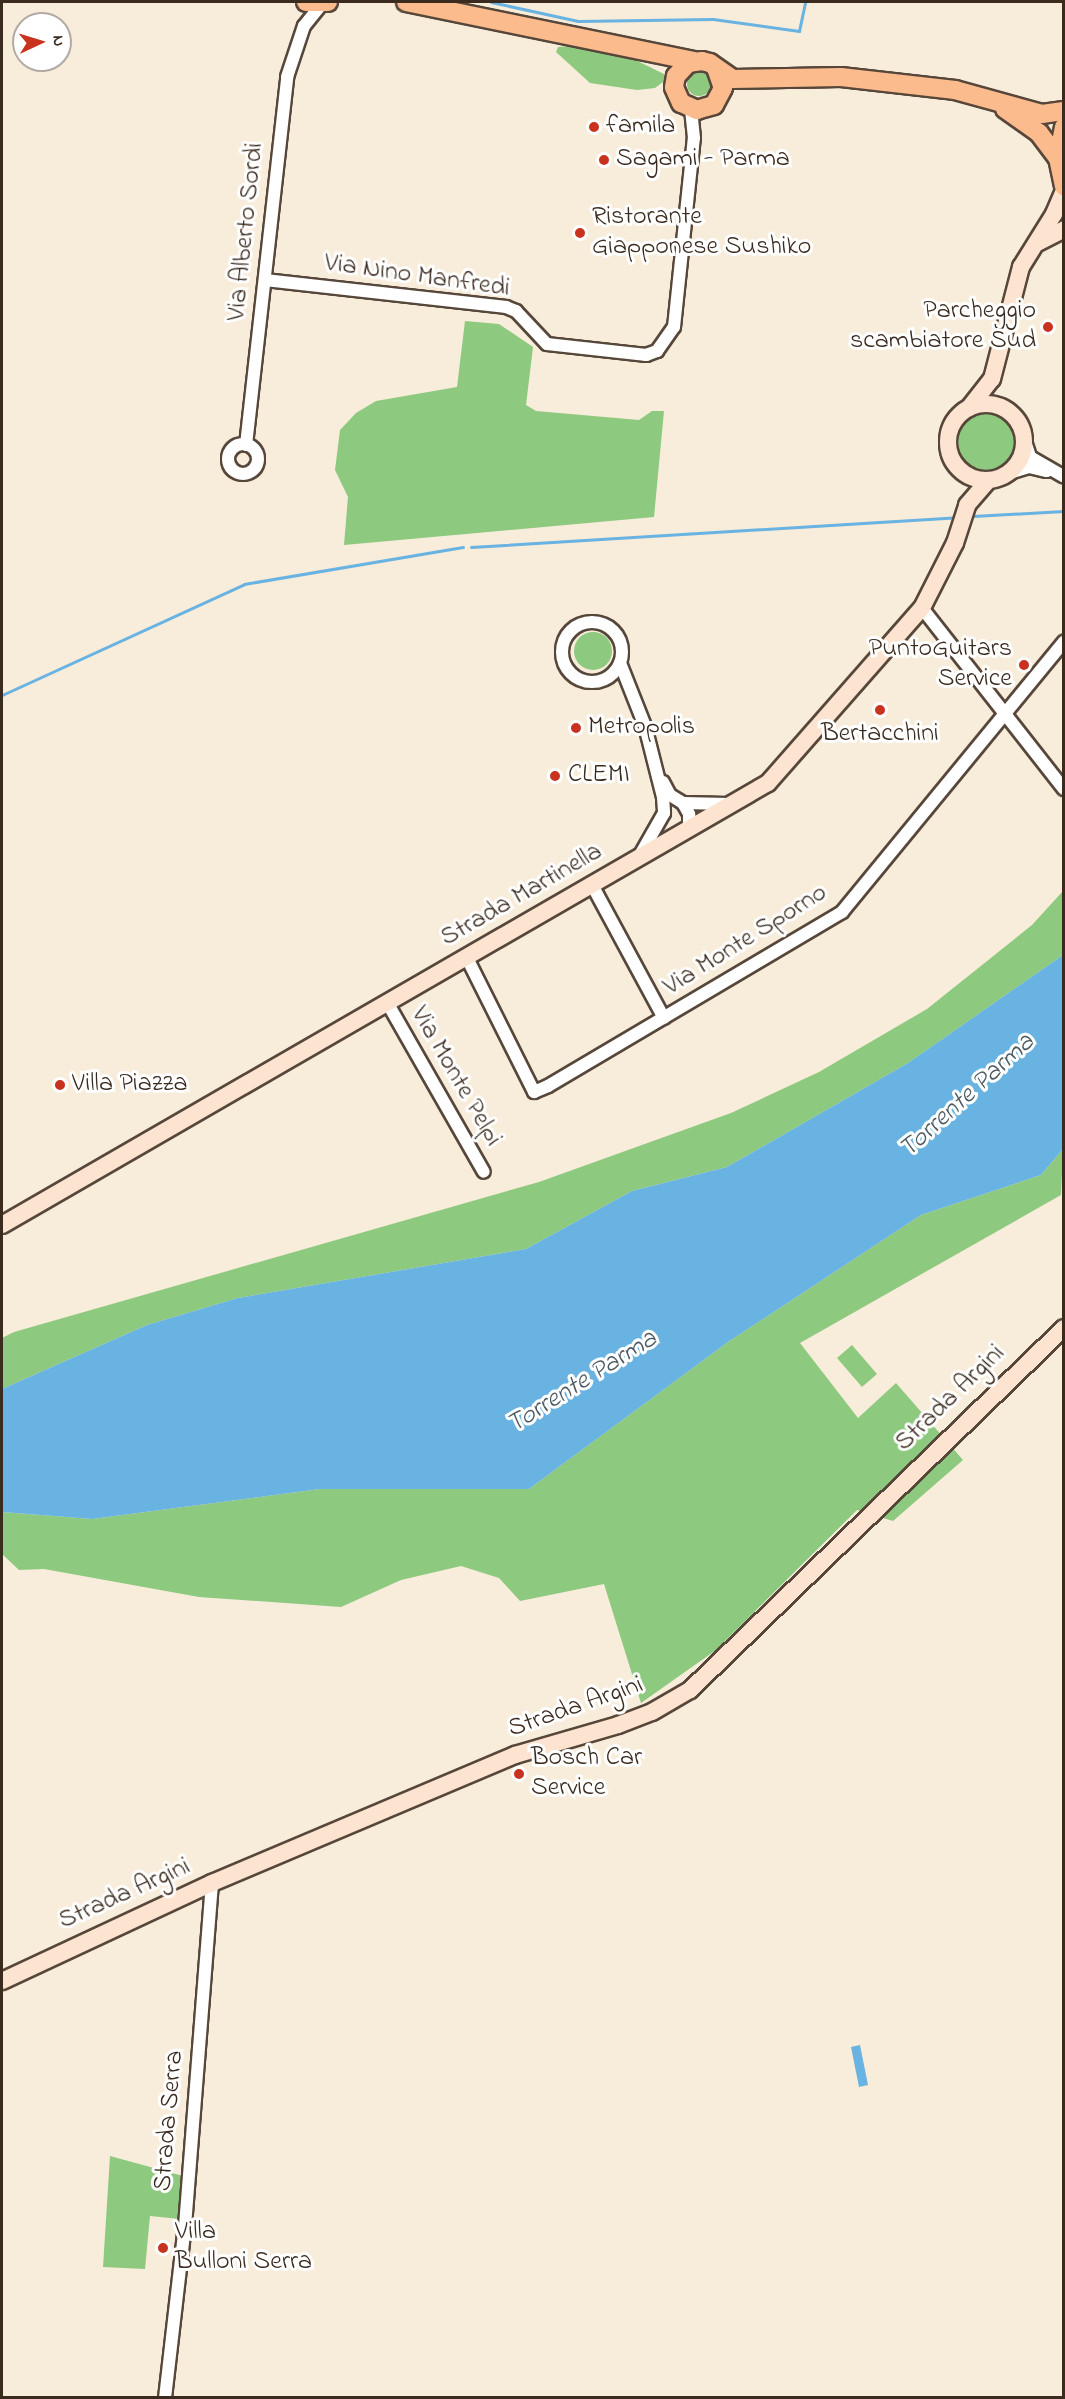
<!DOCTYPE html>
<style>
body{margin:0}
#map{position:relative;width:1065px;height:2399px;overflow:hidden;background:#f8ecdb;font-family:"Indie Flower",sans-serif}
div>[style]{position:absolute}
[style*='--x']{left:calc(var(--x)*1px);top:calc(var(--y)*1px);width:calc(var(--w)*1px);rotate:calc(var(--a)*1deg)}
.green>*{inset:0;background:#8dc97e}
.round{border-radius:50%}
.water>*{inset:0;background:#68b3e1}
.stream>*{height:3px;margin:-1.5px;padding:0 1.5px;transform-origin:1.5px;border-radius:1.5px;background:#68b3e1}
.roads{filter:drop-shadow(2px 0 #57473a) drop-shadow(-2px 0 #57473a) drop-shadow(0 2px #57473a) drop-shadow(0 -2px #57473a)}
.street>*{height:12px;margin:-6px;padding:0 6px;transform-origin:6px;border-radius:6px;background:#fff}
.street>.ring{margin:-6px;padding:0;box-sizing:content-box;background:none;border:12px solid #fff;border-radius:50%}
.secondary>*{height:16px;margin:-8px;padding:0 8px;transform-origin:8px;border-radius:8px;background:#fde4d1}
.secondary>.ring{margin:-8px;padding:0;box-sizing:content-box;background:none;border:16px solid #fde4d1;border-radius:50%}
.primary>*{height:18px;margin:-9px;padding:0 9px;transform-origin:9px;border-radius:9px;background:#fbbb8d}
.dots>*{width:16px;height:16px;translate:-50% -50%;box-sizing:border-box;border:3px solid #fff;border-radius:50%}
span{translate:-50% -50%;white-space:nowrap;text-align:center;line-height:1.15;-webkit-text-stroke:6px #fff;paint-order:stroke}
.poi-label{font-size:26px;color:#3b2a1e}
.left{translate:0 -50%;text-align:left}
.right{translate:-100% -50%;text-align:right}
.street-label{font-size:26px;color:#3b2a1e}
.water-label{font-size:27px;color:#4b5a62;font-style:italic}
.frame{position:absolute;inset:0;border:3px solid #3b2a1e;pointer-events:none}
.north{position:absolute;left:12px;top:12px;width:60px;height:60px;box-sizing:border-box;background:#fff;border:2px solid #b1aaa5;border-radius:50%;rotate:86deg;font-size:16px;font-weight:700;line-height:24px;text-align:center;color:#3b2a1e}
.north::after{content:'';display:block;margin:auto;width:21px;height:27px;background:#c8321e;clip-path:polygon(50% 0,100% 100%,50% 72%,0 100%)}
</style>
<div id="map">
<div class="green">
<i style="clip-path:polygon(571px 46px,627px 56px,664px 74px,667px 79px,655px 88px,637px 90px,590px 83px,556px 52px,558px 47px)"></i>
<i class="round" style="left:687px;top:72px;width:24px;height:24px"></i>
<i style="clip-path:polygon(465px 321px,499px 324px,533px 347px,526px 405px,536px 411px,639px 420px,652px 411px,664px 411px,654px 517px,344px 545px,348px 497px,335px 470px,340px 430px,356px 413px,376px 401px,457px 387px)"></i>
<i class="round" style="left:958px;top:414px;width:56px;height:56px"></i>
<i class="round" style="left:574px;top:632px;width:38px;height:38px"></i>
<i style="clip-path:polygon(1063px 891px,1063px 955px,908px 1063px,727px 1167px,632px 1191px,526px 1249px,238px 1298px,147px 1325px,2px 1389px,2px 1338px,14px 1332px,539px 1182px,731px 1113px,819px 1072px,927px 1009px,1032px 925px)"></i>
<i style="clip-path:polygon(1063px 1149px,1061px 1195px,800px 1343px,858px 1418px,896px 1383px,963px 1460px,893px 1521px,857px 1510px,716px 1650px,641px 1703px,604px 1584px,520px 1601px,499px 1578px,461px 1566px,401px 1580px,341px 1607px,199px 1597px,44px 1569px,19px 1570px,2px 1554px,2px 1512px,92px 1519px,320px 1489px,529px 1489px,728px 1342px,921px 1215px,1041px 1175px)"></i>
<i style="clip-path:polygon(852px 1345px,877px 1374px,862px 1387px,837px 1358px)"></i>
<i style="clip-path:polygon(110px 2156px,183px 2176px,180px 2219px,150px 2216px,145px 2269px,103px 2267px)"></i>
</div>
<div class="water">
<i style="clip-path:polygon(1063px 955px,1063px 1149px,1041px 1175px,921px 1215px,728px 1342px,529px 1489px,320px 1489px,92px 1519px,2px 1512px,2px 1389px,147px 1325px,238px 1298px,526px 1249px,632px 1191px,727px 1167px,908px 1063px)"></i>
<i style="clip-path:polygon(860px 2045px,868px 2085px,859px 2087px,851px 2047px)"></i>
</div>
<div class="stream">
<i style="--x:491;--y:2;--w:89;--a:12.3"></i>
<i style="--x:578;--y:21;--w:135;--a:-0.8"></i>
<i style="--x:713;--y:19;--w:87;--a:7.9"></i>
<i style="--x:799;--y:31;--w:30;--a:-78"></i>
<i style="--x:973;--y:516;--w:91;--a:-3.1"></i>
<i style="--x:471;--y:547;--w:487;--a:-3.5"></i>
<i style="--x:2;--y:695;--w:266;--a:-24.6"></i>
<i style="--x:244;--y:584;--w:222;--a:-9.6"></i>
</div>
<div class="roads">
<div class="street">
<i style="--x:265;--y:280;--w:243;--a:6.4"></i>
<i style="--x:506;--y:307;--w:11;--a:22"></i>
<i style="--x:516;--y:311;--w:45;--a:46.8"></i>
<i style="--x:547;--y:344;--w:100;--a:6.3"></i>
<i style="--x:646;--y:355;--w:12;--a:-20"></i>
<i style="--x:657;--y:351;--w:29;--a:-55"></i>
<i style="--x:674;--y:327;--w:190;--a:-84"></i>
<i style="--x:694;--y:138;--w:29;--a:-96"></i>
<i style="--x:1024;--y:438;--w:20;--a:72"></i>
<i style="--x:1030;--y:457;--w:39;--a:30"></i>
<i class="ring" style="left:228px;top:444px;width:18px;height:18px"></i>
<i style="--x:246;--y:445;--w:370;--a:-83.6"></i>
<i style="--x:287;--y:77;--w:54;--a:-71.6"></i>
<i style="--x:304;--y:26;--w:28;--a:-51"></i>
<i style="--x:1006;--y:474;--w:24;--a:-17"></i>
<i style="--x:1029;--y:467;--w:18;--a:13"></i>
<i style="--x:922;--y:608;--w:230;--a:51.9"></i>
<i class="ring" style="left:562px;top:622px;width:48px;height:48px"></i>
<i style="--x:620;--y:663;--w:68;--a:68.4"></i>
<i style="--x:645;--y:726;--w:73;--a:75.8"></i>
<i style="--x:663;--y:797;--w:16;--a:86"></i>
<i style="--x:664;--y:813;--w:48;--a:119.7"></i>
<i style="--x:663;--y:782;--w:15;--a:62"></i>
<i style="--x:670;--y:795;--w:15;--a:32"></i>
<i style="--x:683;--y:803;--w:45;--a:1.3"></i>
<i style="--x:683;--y:803;--w:13;--a:61"></i>
<i style="--x:689;--y:814;--w:16;--a:90"></i>
<i style="--x:592;--y:885;--w:151;--a:61.6"></i>
<i style="--x:467;--y:958;--w:150;--a:63.4"></i>
<i style="--x:534;--y:1092;--w:15;--a:-23"></i>
<i style="--x:548;--y:1086;--w:342;--a:-30.6"></i>
<i style="--x:842;--y:912;--w:350;--a:-50.6"></i>
<i style="--x:388;--y:1004;--w:193;--a:60.3"></i>
<i style="--x:165;--y:2398;--w:173;--a:-83.4"></i>
<i style="--x:185;--y:2226;--w:344;--a:-85.5"></i>
</div>
<div class="secondary">
<i style="--x:1039;--y:242;--w:28;--a:-27"></i>
<i class="ring" style="left:948px;top:404px;width:60px;height:60px"></i>
<i style="--x:969;--y:408;--w:37;--a:-52"></i>
<i style="--x:992;--y:379;--w:116;--a:-75.5"></i>
<i style="--x:1021;--y:267;--w:62;--a:-58.1"></i>
<i style="--x:1054;--y:214;--w:26;--a:-67"></i>
<i style="--x:2;--y:1225;--w:884;--a:-29.99"></i>
<i style="--x:768;--y:783;--w:233;--a:-48.7"></i>
<i style="--x:922;--y:608;--w:73;--a:-63.1"></i>
<i style="--x:955;--y:543;--w:40;--a:-72"></i>
<i style="--x:967;--y:505;--w:33;--a:-49"></i>
<i style="--x:2;--y:1981;--w:232;--a:-25"></i>
<i style="--x:212;--y:1883;--w:329;--a:-22.9"></i>
<i style="--x:515;--y:1755;--w:107;--a:-16.2"></i>
<i style="--x:618;--y:1725;--w:36;--a:-21"></i>
<i style="--x:652;--y:1712;--w:44;--a:-30.1"></i>
<i style="--x:690;--y:1690;--w:520;--a:-44.07"></i>
</div>
<div class="primary">
<i style="--x:306;--y:2;--w:22;--a:0"></i>
<i style="--x:406;--y:2;--w:294;--a:11.6"></i>
<i style="--x:716;--y:68;--w:21;--a:71"></i>
<i style="--x:723;--y:88;--w:19;--a:118"></i>
<i style="--x:714;--y:105;--w:18;--a:164"></i>
<i style="--x:697;--y:110;--w:17;--a:-156"></i>
<i style="--x:681;--y:103;--w:17;--a:-114"></i>
<i style="--x:674;--y:87;--w:11;--a:-80"></i>
<i style="--x:676;--y:76;--w:18;--a:-47"></i>
<i style="--x:688;--y:63;--w:14;--a:-8"></i>
<i style="--x:702;--y:61;--w:8;--a:14"></i>
<i style="--x:710;--y:63;--w:28;--a:35"></i>
<i style="--x:733;--y:79;--w:108;--a:-1.1"></i>
<i style="--x:841;--y:77;--w:115;--a:6.5"></i>
<i style="--x:955;--y:90;--w:90;--a:15.4"></i>
<i style="--x:1042;--y:114;--w:22;--a:-8"></i>
<i style="--x:1005;--y:109;--w:42;--a:35.2"></i>
<i style="--x:1039;--y:133;--w:31;--a:53"></i>
<i style="--x:1064;--y:127;--w:32;--a:101"></i>
<i style="--x:1058;--y:158;--w:29;--a:78"></i>
</div>
</div>
<div class="dots">
<i style="left:594px;top:127px;background:#c8321e"></i>
<i style="left:604px;top:160px;background:#c8321e"></i>
<i style="left:580px;top:233px;background:#c8321e"></i>
<i style="left:1048px;top:327px;background:#c8321e"></i>
<i style="left:1024px;top:665px;background:#c8321e"></i>
<i style="left:880px;top:710px;background:#c8321e"></i>
<i style="left:576px;top:728px;background:#c8321e"></i>
<i style="left:555px;top:776px;background:#c8321e"></i>
<i style="left:60px;top:1085px;background:#c8321e"></i>
<i style="left:519px;top:1774px;background:#c8321e"></i>
<i style="left:163px;top:2248px;background:#c8321e"></i>
</div>
<div class="poi-label">
<span class="left" style="left:606px;top:127px">famila</span>
<span class="left" style="left:616px;top:160px">Sagami - Parma</span>
<span class="left" style="left:592px;top:233px">Ristorante<br>Giapponese Sushiko</span>
<span class="right" style="left:1036px;top:327px">Parcheggio<br>scambiatore Sud</span>
<span class="right" style="left:1012px;top:665px">PuntoGuitars<br>Service</span>
<span class="left" style="left:588px;top:728px">Metropolis</span>
<span style="left:880px;top:735px">Bertacchini</span>
<span class="left" style="left:568px;top:776px">CLEMI</span>
<span class="left" style="left:72px;top:1085px">Villa Piazza</span>
<span class="left" style="left:531px;top:1774px">Bosch Car<br>Service</span>
<span class="left" style="left:175px;top:2248px">Villa<br>Bulloni Serra</span>
</div>
<div class="street-label">
<span style="left:247px;top:232px;rotate:-84deg">Via Alberto Sordi</span>
<span style="left:417px;top:277px;rotate:8deg">Via Nino Manfredi</span>
<span style="left:522px;top:896px;rotate:-30deg">Strada Martinella</span>
<span style="left:746px;top:941px;rotate:-32deg">Via Monte Sporno</span>
<span style="left:455px;top:1077px;rotate:60deg">Via Monte Pelpi</span>
<span style="left:951px;top:1399px;rotate:-44deg">Strada Argini</span>
<span style="left:576px;top:1708px;rotate:-19deg">Strada Argini</span>
<span style="left:125px;top:1895px;rotate:-24deg">Strada Argini</span>
<span style="left:170px;top:2121px;rotate:-85deg">Strada Serra</span>
</div>
<div class="water-label">
<span style="left:967px;top:1096px;rotate:-42deg">Torrente Parma</span>
<span style="left:582px;top:1382px;rotate:-32deg">Torrente Parma</span>
</div>
<div class="frame"></div>
<div class="north">N</div>
</div>
